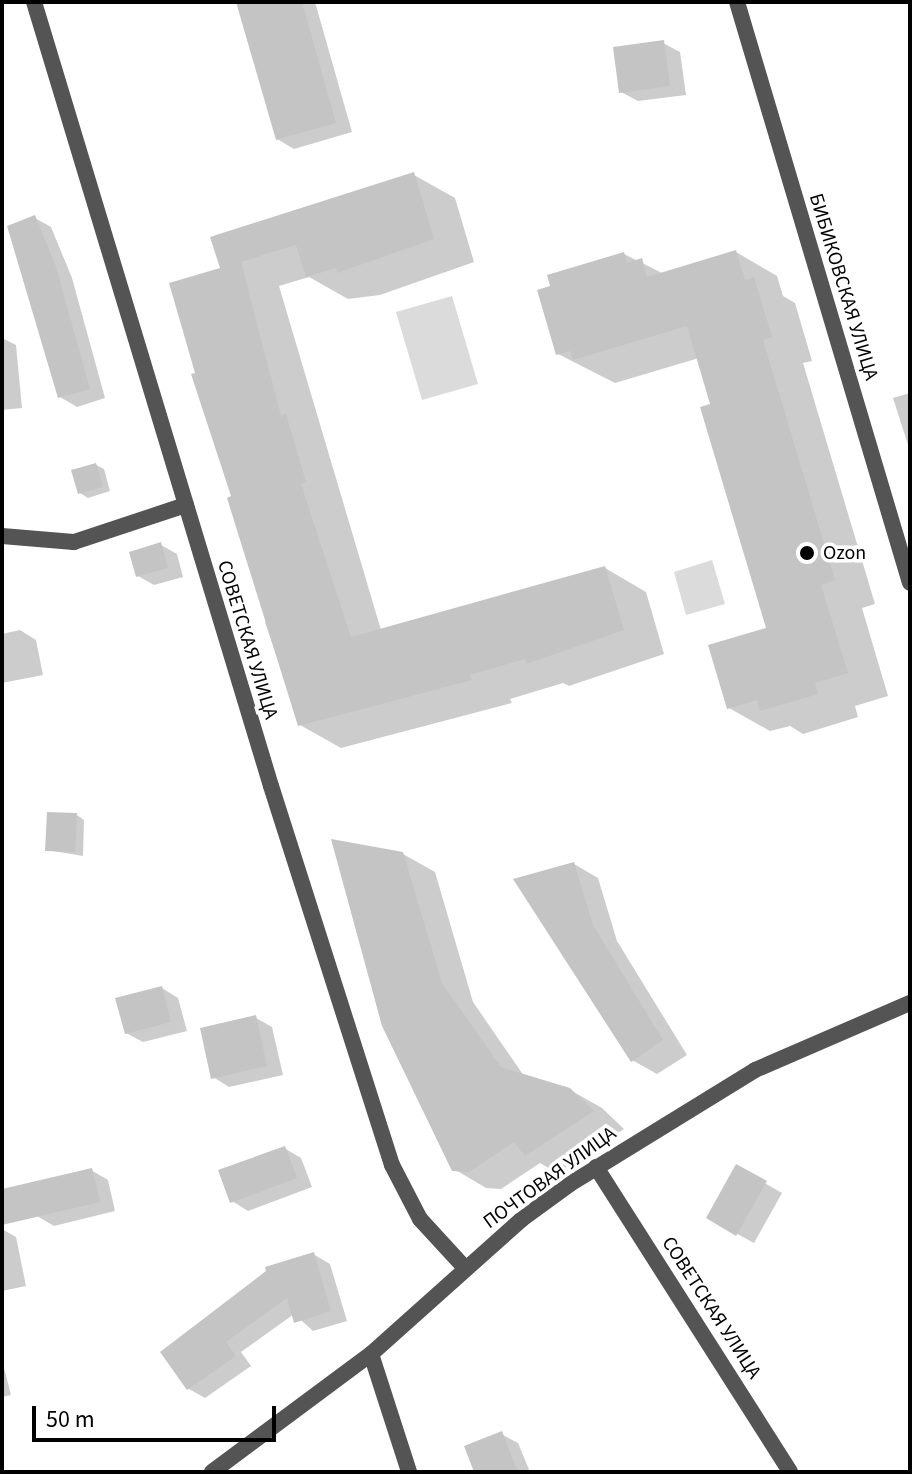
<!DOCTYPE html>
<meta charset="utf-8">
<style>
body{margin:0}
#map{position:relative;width:912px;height:1474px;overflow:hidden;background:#fff;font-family:"Source Sans 3",sans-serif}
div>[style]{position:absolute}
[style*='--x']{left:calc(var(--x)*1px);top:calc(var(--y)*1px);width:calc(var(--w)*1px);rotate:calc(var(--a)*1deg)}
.green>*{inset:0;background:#dbdbdb}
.shadow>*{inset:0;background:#0003}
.building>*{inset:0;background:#c4c4c4}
.minor>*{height:16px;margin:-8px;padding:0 8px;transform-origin:8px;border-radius:8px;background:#545454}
.dots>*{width:22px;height:22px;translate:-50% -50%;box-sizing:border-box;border:4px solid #fff;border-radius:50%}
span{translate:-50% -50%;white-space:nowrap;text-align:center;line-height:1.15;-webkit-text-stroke:7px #fff;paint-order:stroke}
.street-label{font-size:20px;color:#000}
.poi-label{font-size:20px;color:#000}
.left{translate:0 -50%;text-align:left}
.frame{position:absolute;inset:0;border:4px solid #000;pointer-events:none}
.scale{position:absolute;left:32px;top:1406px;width:244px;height:36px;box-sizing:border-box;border:4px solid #000;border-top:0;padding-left:10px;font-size:24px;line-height:28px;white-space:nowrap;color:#000;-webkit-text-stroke:6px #fff;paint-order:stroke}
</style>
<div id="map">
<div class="green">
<i style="clip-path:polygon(452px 296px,478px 384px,422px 400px,396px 312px)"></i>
<i style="clip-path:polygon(712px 560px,725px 604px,686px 615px,674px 572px)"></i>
</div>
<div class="shadow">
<i style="clip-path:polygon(238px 2px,315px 2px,352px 132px,294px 149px,277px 139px)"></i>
<i style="clip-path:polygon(663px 43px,680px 52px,686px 95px,638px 101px,621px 92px)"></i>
<i style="clip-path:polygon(414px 175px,455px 198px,474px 262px,380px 295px,348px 299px,309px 277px,279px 286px,381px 630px,605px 568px,646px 592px,664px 654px,569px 686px,563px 683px,510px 699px,512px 703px,341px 748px,300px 725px,265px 622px,269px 621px,197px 374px,222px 269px)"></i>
<i style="clip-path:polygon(35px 218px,51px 227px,72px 278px,105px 398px,77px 407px,60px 397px)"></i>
<i style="clip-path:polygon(736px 252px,777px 276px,783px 296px,795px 303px,812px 361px,803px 363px,875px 604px,862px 608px,888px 696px,855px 706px,858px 717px,803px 734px,790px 726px,770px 731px,729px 708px,769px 629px,699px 358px,615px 383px,558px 354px,624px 254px,664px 274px)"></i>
<i style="clip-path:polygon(2px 338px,16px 345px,22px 408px,2px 410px)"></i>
<i style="clip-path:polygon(910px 393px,910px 451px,893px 398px)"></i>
<i style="clip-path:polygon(96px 465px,104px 469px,110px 491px,88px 498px,80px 493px)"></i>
<i style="clip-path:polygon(161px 545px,177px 554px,183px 577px,154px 585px,138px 576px)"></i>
<i style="clip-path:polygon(20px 630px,36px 640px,43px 675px,2px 683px,2px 634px)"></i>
<i style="clip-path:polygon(77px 815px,84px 820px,83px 856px,47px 850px)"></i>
<i style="clip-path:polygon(403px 854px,435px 872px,473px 1002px,524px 1076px,570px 1090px,602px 1108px,624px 1129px,557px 1173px,540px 1163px,501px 1189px,486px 1188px,454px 1169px)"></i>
<i style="clip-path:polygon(574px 864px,598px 878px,617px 941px,687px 1055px,657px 1074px,632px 1060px)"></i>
<i style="clip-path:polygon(162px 988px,178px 998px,187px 1031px,143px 1042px,126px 1033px)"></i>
<i style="clip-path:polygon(256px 1018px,272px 1027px,283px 1075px,229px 1087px,213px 1077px)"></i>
<i style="clip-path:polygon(284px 1148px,301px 1158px,312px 1187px,248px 1211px,232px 1201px)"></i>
<i style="clip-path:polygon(737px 1167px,782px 1193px,754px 1243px,708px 1218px)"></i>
<i style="clip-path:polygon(91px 1170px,108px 1180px,115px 1211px,54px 1226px,37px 1216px)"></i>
<i style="clip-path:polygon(2px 1229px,16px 1237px,26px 1286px,2px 1291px)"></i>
<i style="clip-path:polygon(313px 1254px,330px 1264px,347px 1321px,313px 1331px,294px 1314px,241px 1352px,251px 1366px,205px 1398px,189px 1389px,163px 1352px)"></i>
<i style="clip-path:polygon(2px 1360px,11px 1395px,2px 1397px)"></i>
<i style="clip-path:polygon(501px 1434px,518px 1443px,530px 1472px,476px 1472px)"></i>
</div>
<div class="building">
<i style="clip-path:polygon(236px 2px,302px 2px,336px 123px,276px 140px)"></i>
<i style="clip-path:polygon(664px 40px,670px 86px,619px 93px,613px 47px)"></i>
<i style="clip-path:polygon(414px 172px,434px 239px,337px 273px,336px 268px,306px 277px,296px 245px,237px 263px,241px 262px,281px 416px,286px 414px,306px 482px,301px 484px,351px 637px,605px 566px,624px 630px,526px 664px,525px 659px,470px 675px,472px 680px,298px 726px,227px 498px,231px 496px,191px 374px,195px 373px,169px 283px,220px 268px,210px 237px)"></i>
<i style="clip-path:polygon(35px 215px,56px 267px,90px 389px,58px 398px,7px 226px)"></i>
<i style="clip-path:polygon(736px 250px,745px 280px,754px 277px,772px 337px,763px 340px,835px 580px,821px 585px,848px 673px,815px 683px,818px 694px,760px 711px,757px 700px,727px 709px,708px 645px,766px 628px,700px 407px,710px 404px,687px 326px,573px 360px,570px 351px,556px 355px,537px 290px,550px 286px,547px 275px,624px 252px,627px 263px,642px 258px,647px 277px)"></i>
<i style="clip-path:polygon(96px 463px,103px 487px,78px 494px,71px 470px)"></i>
<i style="clip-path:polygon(161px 542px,168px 568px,136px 577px,129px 552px)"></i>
<i style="clip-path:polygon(47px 812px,77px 813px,75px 852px,45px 851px)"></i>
<i style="clip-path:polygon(331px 839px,403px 852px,442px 983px,501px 1067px,570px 1088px,594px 1111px,525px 1156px,514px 1142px,469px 1172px,452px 1171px,382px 1026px)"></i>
<i style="clip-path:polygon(574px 862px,593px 925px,663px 1040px,631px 1062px,513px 879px)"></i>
<i style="clip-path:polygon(162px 986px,171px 1022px,125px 1034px,115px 998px)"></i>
<i style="clip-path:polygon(256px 1015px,267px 1066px,211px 1079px,200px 1028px)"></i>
<i style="clip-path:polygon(285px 1146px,297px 1178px,230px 1203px,218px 1170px)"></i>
<i style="clip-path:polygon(736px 1164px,767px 1181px,736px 1236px,706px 1218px)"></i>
<i style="clip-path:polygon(92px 1168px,100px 1202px,2px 1225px,2px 1189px)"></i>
<i style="clip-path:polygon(314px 1252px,331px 1311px,294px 1323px,287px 1298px,226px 1342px,236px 1356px,187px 1390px,160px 1352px,266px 1271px,265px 1267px)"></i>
<i style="clip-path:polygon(502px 1431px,518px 1472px,474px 1472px,464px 1446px)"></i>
</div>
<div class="minor">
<i style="--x:34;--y:2;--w:819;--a:73.18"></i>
<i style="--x:271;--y:786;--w:398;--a:72.3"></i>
<i style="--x:392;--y:1165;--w:61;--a:62.6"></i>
<i style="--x:420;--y:1219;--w:67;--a:47.4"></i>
<i style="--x:737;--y:2;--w:606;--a:73.42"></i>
<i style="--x:2;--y:536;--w:72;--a:4.8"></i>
<i style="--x:74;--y:542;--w:118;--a:-18.3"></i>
<i style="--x:596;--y:1167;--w:361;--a:57.5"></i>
<i style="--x:371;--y:1354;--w:124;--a:72.1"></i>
<i style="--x:212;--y:1472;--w:198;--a:-36.6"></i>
<i style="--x:371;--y:1354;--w:203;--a:-41.8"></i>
<i style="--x:522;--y:1219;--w:59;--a:-36.1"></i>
<i style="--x:570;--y:1184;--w:217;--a:-31.6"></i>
<i style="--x:755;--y:1070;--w:169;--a:-23.4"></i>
</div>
<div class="dots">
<i style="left:807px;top:553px;background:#000"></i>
</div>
<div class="street-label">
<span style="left:843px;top:287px;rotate:73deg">БИБИКОВСКАЯ УЛИЦА</span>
<span style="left:247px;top:640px;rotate:73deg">СОВЕТСКАЯ УЛИЦА</span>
<span style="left:550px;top:1178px;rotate:-36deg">ПОЧТОВАЯ УЛИЦА</span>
<span style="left:711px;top:1308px;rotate:57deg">СОВЕТСКАЯ УЛИЦА</span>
</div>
<div class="poi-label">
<span class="left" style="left:823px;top:553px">Ozon</span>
</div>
<div class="frame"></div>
<div class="scale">50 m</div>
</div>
